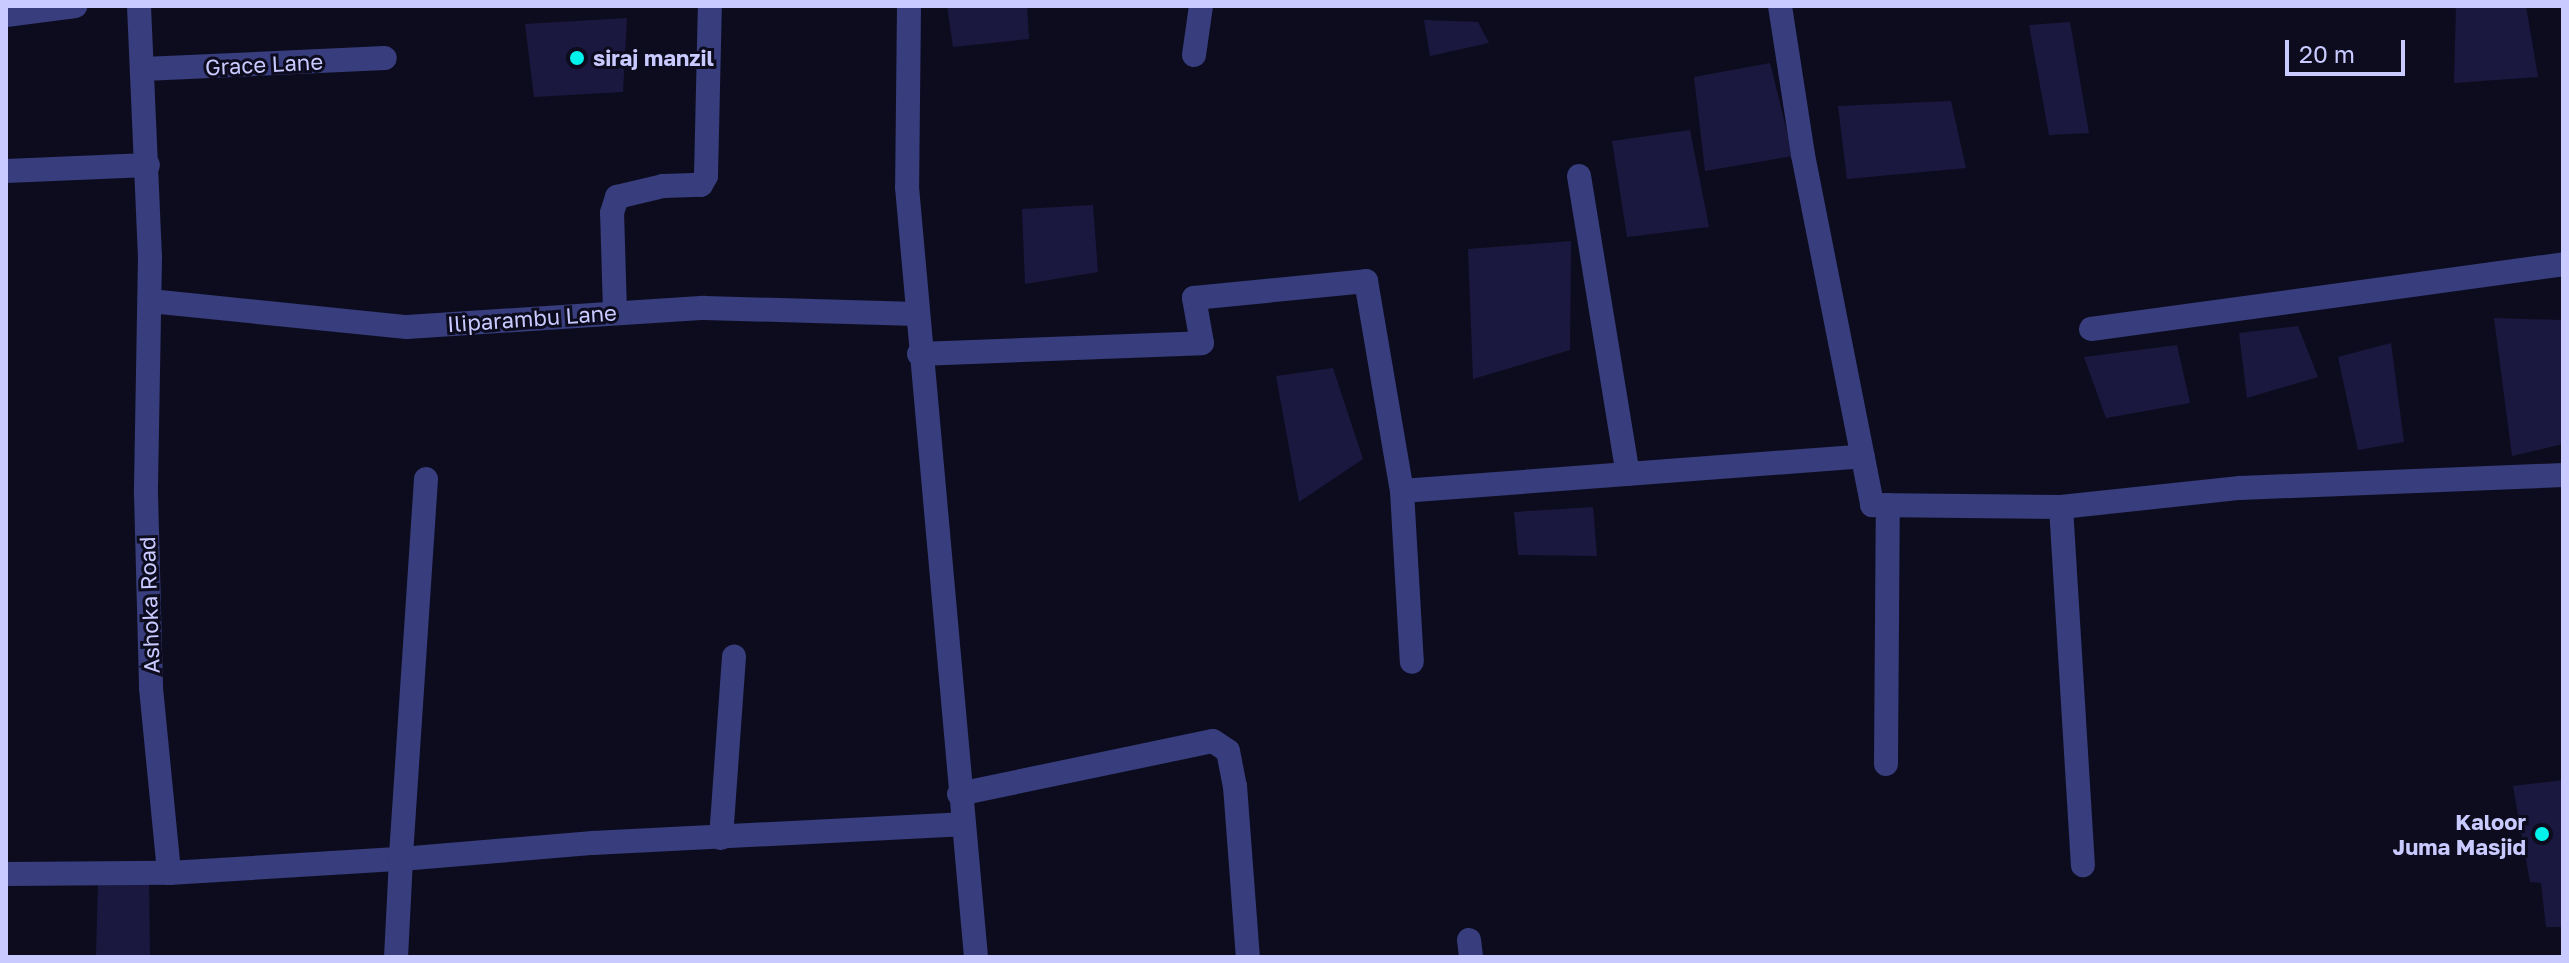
<!DOCTYPE html>
<style>
body{margin:0}
#map{position:relative;width:2569px;height:963px;overflow:hidden;background:#0d0c1e;font-family:"Golos Text",sans-serif}
div>[style]{position:absolute}
[style*='--x']{left:calc(var(--x)*1px);top:calc(var(--y)*1px);width:calc(var(--w)*1px);rotate:calc(var(--a)*1deg)}
.building>*{inset:0;background:#1b183f}
.minor>*{height:24px;margin:-12px;padding:0 12px;transform-origin:12px;border-radius:12px;background:#373d7d}
.dots>*{width:22px;height:22px;translate:-50% -50%;box-sizing:border-box;border:4px solid #0d0c1e;border-radius:50%}
span{translate:-50% -50%;white-space:nowrap;text-align:center;line-height:1.15;-webkit-text-stroke:6px #0d0c1e;paint-order:stroke}
.poi-label{font-size:22px;color:#c9caff;font-weight:700}
.left{translate:0 -50%;text-align:left}
.right{translate:-100% -50%;text-align:right}
.street-label{font-size:22px;color:#c9caff}
.frame{position:absolute;inset:0;border:8px solid #c9caff;pointer-events:none}
.scale{position:absolute;left:2285px;top:40px;width:120px;height:36px;box-sizing:border-box;border:4px solid #c9caff;border-top:0;padding-left:10px;font-size:24px;line-height:28px;white-space:nowrap;color:#c9caff;-webkit-text-stroke:6px #0d0c1e;paint-order:stroke}
</style>
<div id="map">
<div class="building">
<i style="clip-path:polygon(947px 6px,1027px 6px,1029px 39px,953px 47px)"></i>
<i style="clip-path:polygon(2456px 6px,2526px 6px,2538px 77px,2454px 83px)"></i>
<i style="clip-path:polygon(627px 18px,623px 92px,534px 97px,525px 24px)"></i>
<i style="clip-path:polygon(1424px 20px,1478px 22px,1489px 43px,1430px 56px)"></i>
<i style="clip-path:polygon(2070px 22px,2089px 133px,2049px 135px,2029px 25px)"></i>
<i style="clip-path:polygon(1770px 63px,1793px 156px,1705px 171px,1694px 77px)"></i>
<i style="clip-path:polygon(1951px 101px,1966px 168px,1847px 179px,1838px 106px)"></i>
<i style="clip-path:polygon(1690px 130px,1709px 227px,1627px 237px,1612px 141px)"></i>
<i style="clip-path:polygon(1093px 205px,1098px 272px,1025px 284px,1022px 209px)"></i>
<i style="clip-path:polygon(1571px 241px,1570px 350px,1473px 379px,1468px 249px)"></i>
<i style="clip-path:polygon(2494px 318px,2561px 320px,2563px 444px,2512px 456px)"></i>
<i style="clip-path:polygon(2298px 326px,2318px 377px,2247px 398px,2239px 333px)"></i>
<i style="clip-path:polygon(2391px 343px,2404px 442px,2358px 450px,2338px 357px)"></i>
<i style="clip-path:polygon(2177px 345px,2190px 403px,2106px 418px,2084px 357px)"></i>
<i style="clip-path:polygon(1333px 368px,1363px 459px,1299px 502px,1276px 376px)"></i>
<i style="clip-path:polygon(1593px 507px,1597px 556px,1518px 555px,1514px 512px)"></i>
<i style="clip-path:polygon(2563px 780px,2563px 927px,2546px 927px,2541px 883px,2530px 882px,2513px 786px)"></i>
<i style="clip-path:polygon(98px 880px,149px 881px,150px 957px,96px 957px)"></i>
</div>
<div class="minor">
<i style="--x:139;--y:6;--w:251;--a:87.5"></i>
<i style="--x:150;--y:257;--w:237;--a:91"></i>
<i style="--x:146;--y:494;--w:194;--a:88.5"></i>
<i style="--x:151;--y:688;--w:186;--a:84.4"></i>
<i style="--x:169;--y:873;--w:232;--a:-3.5"></i>
<i style="--x:401;--y:859;--w:98;--a:92.9"></i>
<i style="--x:909;--y:6;--w:181;--a:90.6"></i>
<i style="--x:907;--y:187;--w:773;--a:84.88"></i>
<i style="--x:1780;--y:6;--w:151;--a:81.2"></i>
<i style="--x:1803;--y:155;--w:357;--a:78.8"></i>
<i style="--x:1872;--y:505;--w:189;--a:0.6"></i>
<i style="--x:2061;--y:507;--w:180;--a:-6.1"></i>
<i style="--x:2240;--y:488;--w:323;--a:-2.3"></i>
<i style="--x:6;--y:15;--w:70;--a:-7.4"></i>
<i style="--x:1194;--y:55;--w:49;--a:-81.9"></i>
<i style="--x:144;--y:69;--w:241;--a:-2.6"></i>
<i style="--x:6;--y:171;--w:142;--a:-2.4"></i>
<i style="--x:1579;--y:176;--w:302;--a:80.7"></i>
<i style="--x:150;--y:301;--w:258;--a:5.8"></i>
<i style="--x:407;--y:327;--w:298;--a:-3.7"></i>
<i style="--x:704;--y:308;--w:213;--a:1.6"></i>
<i style="--x:615;--y:312;--w:99;--a:-91.7"></i>
<i style="--x:612;--y:213;--w:17;--a:-73"></i>
<i style="--x:617;--y:197;--w:47;--a:-13.4"></i>
<i style="--x:663;--y:186;--w:38;--a:-2"></i>
<i style="--x:701;--y:185;--w:10;--a:-61"></i>
<i style="--x:706;--y:176;--w:170;--a:-88.7"></i>
<i style="--x:2091;--y:329;--w:476;--a:-7.8"></i>
<i style="--x:919;--y:354;--w:283;--a:-2.2"></i>
<i style="--x:1202;--y:343;--w:46;--a:-100.1"></i>
<i style="--x:1194;--y:298;--w:173;--a:-5.6"></i>
<i style="--x:1366;--y:281;--w:213;--a:80.3"></i>
<i style="--x:1402;--y:491;--w:462;--a:-4.3"></i>
<i style="--x:426;--y:479;--w:381;--a:93.8"></i>
<i style="--x:401;--y:859;--w:193;--a:-4.8"></i>
<i style="--x:593;--y:843;--w:369;--a:-2.9"></i>
<i style="--x:1402;--y:491;--w:171;--a:86.7"></i>
<i style="--x:2061;--y:507;--w:359;--a:86.5"></i>
<i style="--x:1886;--y:764;--w:259;--a:-89.6"></i>
<i style="--x:959;--y:794;--w:259;--a:-11.8"></i>
<i style="--x:1213;--y:741;--w:18;--a:34"></i>
<i style="--x:1228;--y:751;--w:36;--a:79"></i>
<i style="--x:1235;--y:786;--w:171;--a:85.7"></i>
<i style="--x:721;--y:838;--w:182;--a:-85.9"></i>
<i style="--x:6;--y:874;--w:163;--a:-0.4"></i>
<i style="--x:1469;--y:940;--w:17;--a:83"></i>
</div>
<div class="dots">
<i style="left:577px;top:58px;background:#01f4ec"></i>
<i style="left:2542px;top:834px;background:#01f4ec"></i>
</div>
<div class="poi-label">
<span class="left" style="left:593px;top:58px">siraj manzil</span>
<span class="right" style="left:2526px;top:834px">Kaloor<br>Juma Masjid</span>
</div>
<div class="street-label">
<span style="left:264px;top:64px;rotate:-3deg">Grace Lane</span>
<span style="left:532px;top:318px;rotate:-4deg">Iliparambu Lane</span>
<span style="left:149px;top:605px;rotate:-92deg">Ashoka Road</span>
</div>
<div class="frame"></div>
<div class="scale">20 m</div>
</div>
